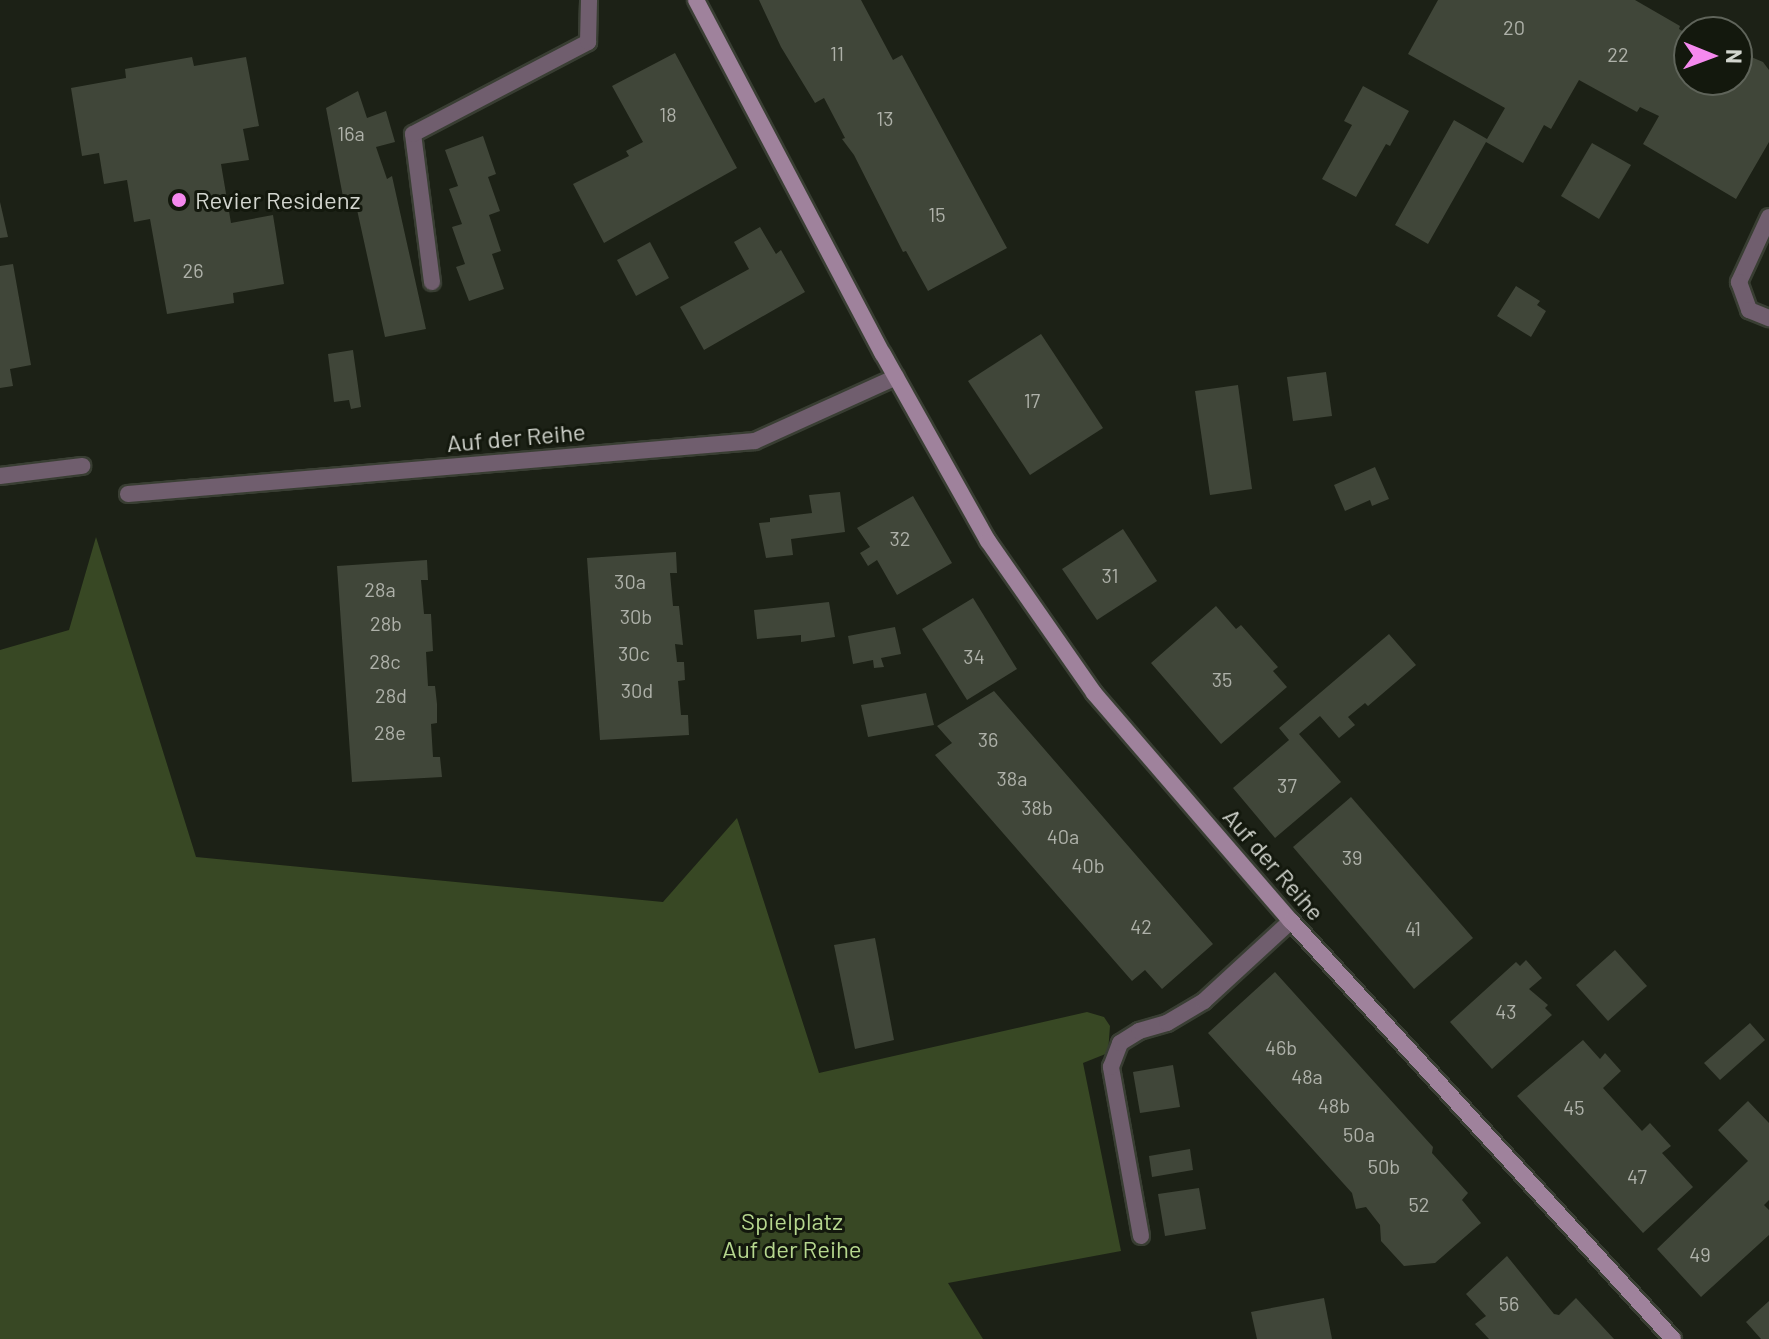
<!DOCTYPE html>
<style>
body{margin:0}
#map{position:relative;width:1769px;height:1339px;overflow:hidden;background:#1c2116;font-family:Barlow,sans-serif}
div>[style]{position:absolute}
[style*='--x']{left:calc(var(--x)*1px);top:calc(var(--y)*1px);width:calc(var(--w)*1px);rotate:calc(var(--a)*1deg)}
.green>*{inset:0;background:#384824}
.building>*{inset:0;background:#404639}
.roads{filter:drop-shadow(2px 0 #393e33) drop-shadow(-2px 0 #393e33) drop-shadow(0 2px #393e33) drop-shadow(0 -2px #393e33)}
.service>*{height:16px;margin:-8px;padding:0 8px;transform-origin:8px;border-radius:8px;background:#705e6e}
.minor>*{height:16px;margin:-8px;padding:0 8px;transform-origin:8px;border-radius:8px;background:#705e6e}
.secondary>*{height:16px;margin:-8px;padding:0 8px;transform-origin:8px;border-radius:8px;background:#9f829c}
.dots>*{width:22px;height:22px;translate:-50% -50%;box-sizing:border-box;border:4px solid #13180d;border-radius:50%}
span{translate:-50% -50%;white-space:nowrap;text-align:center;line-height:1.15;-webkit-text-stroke:6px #13180d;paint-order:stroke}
.number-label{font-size:20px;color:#aeb1a9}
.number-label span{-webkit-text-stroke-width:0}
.poi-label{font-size:24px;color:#d2d5ce}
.left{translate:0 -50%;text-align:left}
.street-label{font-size:24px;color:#d2d5ce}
.park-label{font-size:24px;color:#b6d78e}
.north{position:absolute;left:1673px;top:16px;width:80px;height:80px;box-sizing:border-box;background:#13180d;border:2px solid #5f645a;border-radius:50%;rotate:91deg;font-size:22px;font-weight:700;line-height:32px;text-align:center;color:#d2d5ce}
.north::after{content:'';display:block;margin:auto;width:28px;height:36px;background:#f589ee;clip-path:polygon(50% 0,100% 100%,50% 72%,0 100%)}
</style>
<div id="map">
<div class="green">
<i style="clip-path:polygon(96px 537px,196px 857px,663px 902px,737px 818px,819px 1073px,1087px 1012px,1104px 1017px,1110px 1026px,1108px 1053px,1083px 1063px,1121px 1251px,948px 1283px,983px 1339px,0 1339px,0 650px,69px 630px)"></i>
</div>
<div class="building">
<i style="clip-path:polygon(759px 0,861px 0,893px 60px,902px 55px,1007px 248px,928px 291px,906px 251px,903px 252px,854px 155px,842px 139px,845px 138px,824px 98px,815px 103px,781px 47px)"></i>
<i style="clip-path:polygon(1438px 0,1635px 0,1680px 26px,1679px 29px,1689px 35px,1689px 80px,1737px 80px,1737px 51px,1763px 62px,1769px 70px,1769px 142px,1736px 199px,1643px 144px,1659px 116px,1640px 107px,1637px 112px,1579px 80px,1551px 129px,1544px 125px,1523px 163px,1486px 142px,1428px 244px,1395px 225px,1454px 120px,1487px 139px,1505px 108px,1408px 54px)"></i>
<i style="clip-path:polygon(675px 53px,737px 168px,604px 243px,573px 184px,629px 156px,626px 151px,643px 142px,612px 86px)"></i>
<i style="clip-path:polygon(192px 57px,194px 66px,246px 57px,259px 126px,243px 129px,249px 160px,221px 164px,231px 223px,273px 215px,284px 284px,233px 293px,234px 303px,167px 314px,150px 219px,134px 222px,127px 180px,104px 184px,99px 153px,82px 156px,71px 88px,126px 78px,125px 69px)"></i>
<i style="clip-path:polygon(1363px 86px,1409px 111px,1390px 146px,1386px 144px,1356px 197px,1322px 179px,1352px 125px,1344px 121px)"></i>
<i style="clip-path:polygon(358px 91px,367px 118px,386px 111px,395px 142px,376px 147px,387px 179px,392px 176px,426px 329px,385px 337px,354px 196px,344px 202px,326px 108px)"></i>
<i style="clip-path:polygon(483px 136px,496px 174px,488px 177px,500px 211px,489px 215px,501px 251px,492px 254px,504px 289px,469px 301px,456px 267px,465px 264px,452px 227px,462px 224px,449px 189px,458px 186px,445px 150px)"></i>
<i style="clip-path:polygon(1592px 143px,1631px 165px,1599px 219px,1561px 196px)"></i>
<i style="clip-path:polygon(0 202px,8px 237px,0 238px)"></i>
<i style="clip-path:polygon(760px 227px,776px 254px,781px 250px,805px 292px,704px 350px,680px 307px,749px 269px,734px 242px)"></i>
<i style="clip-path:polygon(650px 242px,669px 278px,636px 296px,617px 260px)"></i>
<i style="clip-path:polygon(13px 264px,31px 365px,10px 369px,13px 386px,0 388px,0 266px)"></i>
<i style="clip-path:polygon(1516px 286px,1540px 301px,1537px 305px,1546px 311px,1531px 337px,1497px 316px)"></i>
<i style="clip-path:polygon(1041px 334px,1103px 428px,1030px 475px,968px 381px)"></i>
<i style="clip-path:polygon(353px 350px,361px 407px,351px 409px,349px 400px,334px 402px,328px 354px)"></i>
<i style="clip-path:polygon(1326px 372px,1332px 416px,1293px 421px,1287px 377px)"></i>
<i style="clip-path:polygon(1238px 385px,1252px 489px,1210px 495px,1195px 391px)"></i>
<i style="clip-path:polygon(1375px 467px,1389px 499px,1372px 506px,1370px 500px,1345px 511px,1334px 485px)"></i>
<i style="clip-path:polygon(840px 492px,845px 532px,791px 539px,793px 555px,766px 558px,759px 523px,770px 522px,770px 518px,812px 513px,809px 495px)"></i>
<i style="clip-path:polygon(913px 496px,952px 563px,897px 595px,877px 560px,868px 566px,860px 553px,870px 547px,857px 528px)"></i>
<i style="clip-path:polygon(1123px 529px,1157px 581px,1097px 620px,1062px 569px)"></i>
<i style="clip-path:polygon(676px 552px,677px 573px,670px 573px,673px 606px,679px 606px,683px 645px,675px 644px,677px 662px,684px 662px,685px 680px,678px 681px,681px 715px,688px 715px,689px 735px,600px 740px,587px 558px)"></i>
<i style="clip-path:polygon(427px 560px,428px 580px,421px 580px,424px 614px,431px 614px,433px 651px,426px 652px,428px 686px,435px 686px,437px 704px,437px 723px,431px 724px,433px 757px,440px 757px,442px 777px,352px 782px,337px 566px)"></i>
<i style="clip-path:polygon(973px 598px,1017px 669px,967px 700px,922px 629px)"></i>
<i style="clip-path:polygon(829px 602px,835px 637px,801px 642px,801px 635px,757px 639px,754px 610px)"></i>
<i style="clip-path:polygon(1216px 606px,1236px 629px,1241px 625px,1278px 667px,1273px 671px,1287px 687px,1221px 744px,1151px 663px)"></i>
<i style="clip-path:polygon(895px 627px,901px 654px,881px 658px,884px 667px,874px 668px,873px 660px,853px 664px,848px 636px)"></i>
<i style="clip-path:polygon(1389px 634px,1416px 665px,1368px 706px,1365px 703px,1348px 717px,1355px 725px,1339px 738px,1320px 716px,1299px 734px,1341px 782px,1275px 838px,1233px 788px,1289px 740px,1279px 728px)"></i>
<i style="clip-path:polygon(994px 691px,1213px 944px,1162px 989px,1145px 970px,1132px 981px,935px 755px,952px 743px,937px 726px)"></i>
<i style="clip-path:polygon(926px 693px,934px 725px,868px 737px,861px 705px)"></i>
<i style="clip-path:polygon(1351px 797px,1473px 938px,1414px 989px,1293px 847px)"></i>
<i style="clip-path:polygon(875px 938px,894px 1040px,855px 1049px,834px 945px)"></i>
<i style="clip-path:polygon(1615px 950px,1647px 986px,1608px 1021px,1576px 985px)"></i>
<i style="clip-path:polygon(1526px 960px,1542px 978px,1529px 989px,1548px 1005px,1545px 1008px,1552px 1015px,1492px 1069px,1450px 1022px,1516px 962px,1520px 966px)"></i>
<i style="clip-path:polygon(1275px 972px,1433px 1147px,1432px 1153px,1468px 1193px,1462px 1200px,1481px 1223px,1435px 1263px,1404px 1266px,1381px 1241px,1380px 1225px,1366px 1207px,1356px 1209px,1352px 1193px,1208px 1033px)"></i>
<i style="clip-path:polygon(1750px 1023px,1765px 1040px,1720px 1080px,1704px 1063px)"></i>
<i style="clip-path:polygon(1583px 1040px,1600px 1059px,1605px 1053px,1621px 1071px,1603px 1088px,1642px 1131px,1650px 1123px,1671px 1146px,1662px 1153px,1693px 1187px,1643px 1233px,1517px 1096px)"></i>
<i style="clip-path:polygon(1173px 1065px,1180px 1107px,1140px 1113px,1133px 1072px)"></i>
<i style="clip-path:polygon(1748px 1101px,1769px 1123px,1769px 1200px,1764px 1205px,1769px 1210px,1769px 1235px,1701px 1297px,1657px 1249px,1748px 1161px,1718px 1130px)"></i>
<i style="clip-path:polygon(1190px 1149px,1193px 1170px,1152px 1177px,1149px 1156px)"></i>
<i style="clip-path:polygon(1199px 1188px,1206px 1229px,1165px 1236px,1158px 1194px)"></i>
<i style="clip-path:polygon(1507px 1256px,1554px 1314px,1559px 1315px,1576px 1298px,1614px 1339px,1489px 1339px,1475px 1324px,1486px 1316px,1466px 1294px)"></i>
<i style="clip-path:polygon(1324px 1298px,1332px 1339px,1257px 1339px,1251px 1312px)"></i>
<i style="clip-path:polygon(1769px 1301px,1769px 1339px,1761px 1339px,1746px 1322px)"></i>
</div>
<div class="roads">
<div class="service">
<i style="--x:1769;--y:217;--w:72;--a:114.8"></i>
<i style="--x:1739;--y:282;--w:30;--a:70"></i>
<i style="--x:1749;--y:310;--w:22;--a:22"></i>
<i style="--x:432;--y:282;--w:149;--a:-97.3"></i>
<i style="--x:413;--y:134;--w:198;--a:-27.7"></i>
<i style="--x:588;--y:42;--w:42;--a:-88.6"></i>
<i style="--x:1141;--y:1236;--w:172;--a:-100.1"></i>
<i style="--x:1111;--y:1067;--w:26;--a:-69"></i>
<i style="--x:1120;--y:1043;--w:22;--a:-32"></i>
<i style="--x:1139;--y:1031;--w:29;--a:-16"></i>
<i style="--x:1167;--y:1023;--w:43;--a:-30.7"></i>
<i style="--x:1204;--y:1001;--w:118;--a:-42.6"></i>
</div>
<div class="minor">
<i style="--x:0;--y:476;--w:83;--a:-7"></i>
<i style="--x:128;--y:494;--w:629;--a:-4.83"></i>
<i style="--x:755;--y:441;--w:155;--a:-24.4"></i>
</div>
<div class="secondary">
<i style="--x:696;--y:0;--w:400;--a:62.2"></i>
<i style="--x:883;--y:354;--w:214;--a:60.7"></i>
<i style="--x:988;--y:541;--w:185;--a:55.1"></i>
<i style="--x:1094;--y:693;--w:301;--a:49.2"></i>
<i style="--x:1291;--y:921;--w:566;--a:47.58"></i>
</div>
</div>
<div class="dots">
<i style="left:179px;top:200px;background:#f589ee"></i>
</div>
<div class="number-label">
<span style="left:1514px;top:27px">20</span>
<span style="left:837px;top:53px">11</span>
<span style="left:1618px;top:54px">22</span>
<span style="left:668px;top:114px">18</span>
<span style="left:885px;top:118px">13</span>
<span style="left:351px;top:133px">16a</span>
<span style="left:937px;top:214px">15</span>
<span style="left:193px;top:270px">26</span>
<span style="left:1032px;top:400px">17</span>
<span style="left:900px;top:538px">32</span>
<span style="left:1110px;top:575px">31</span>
<span style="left:630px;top:581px">30a</span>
<span style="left:380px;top:589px">28a</span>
<span style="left:636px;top:616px">30b</span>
<span style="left:386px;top:623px">28b</span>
<span style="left:634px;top:653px">30c</span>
<span style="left:974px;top:656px">34</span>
<span style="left:385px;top:661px">28c</span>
<span style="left:1222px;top:679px">35</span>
<span style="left:637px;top:690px">30d</span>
<span style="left:391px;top:695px">28d</span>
<span style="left:390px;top:732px">28e</span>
<span style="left:988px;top:739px">36</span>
<span style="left:1012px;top:778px">38a</span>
<span style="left:1287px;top:785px">37</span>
<span style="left:1037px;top:807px">38b</span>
<span style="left:1063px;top:836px">40a</span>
<span style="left:1352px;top:857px">39</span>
<span style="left:1088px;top:865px">40b</span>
<span style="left:1141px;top:926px">42</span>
<span style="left:1413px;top:928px">41</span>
<span style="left:1506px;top:1011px">43</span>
<span style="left:1281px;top:1047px">46b</span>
<span style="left:1307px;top:1076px">48a</span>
<span style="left:1334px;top:1105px">48b</span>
<span style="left:1574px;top:1107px">45</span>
<span style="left:1359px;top:1134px">50a</span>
<span style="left:1384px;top:1166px">50b</span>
<span style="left:1637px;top:1176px">47</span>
<span style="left:1419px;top:1204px">52</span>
<span style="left:1700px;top:1254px">49</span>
<span style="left:1509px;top:1303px">56</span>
</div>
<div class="poi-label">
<span class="left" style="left:195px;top:200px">Revier Residenz</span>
</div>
<div class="street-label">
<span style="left:516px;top:437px;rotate:-5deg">Auf der Reihe</span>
<span style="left:1274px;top:864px;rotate:49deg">Auf der Reihe</span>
</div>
<div class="park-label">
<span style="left:792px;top:1235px">Spielplatz<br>Auf der Reihe</span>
</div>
<div class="north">N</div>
</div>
